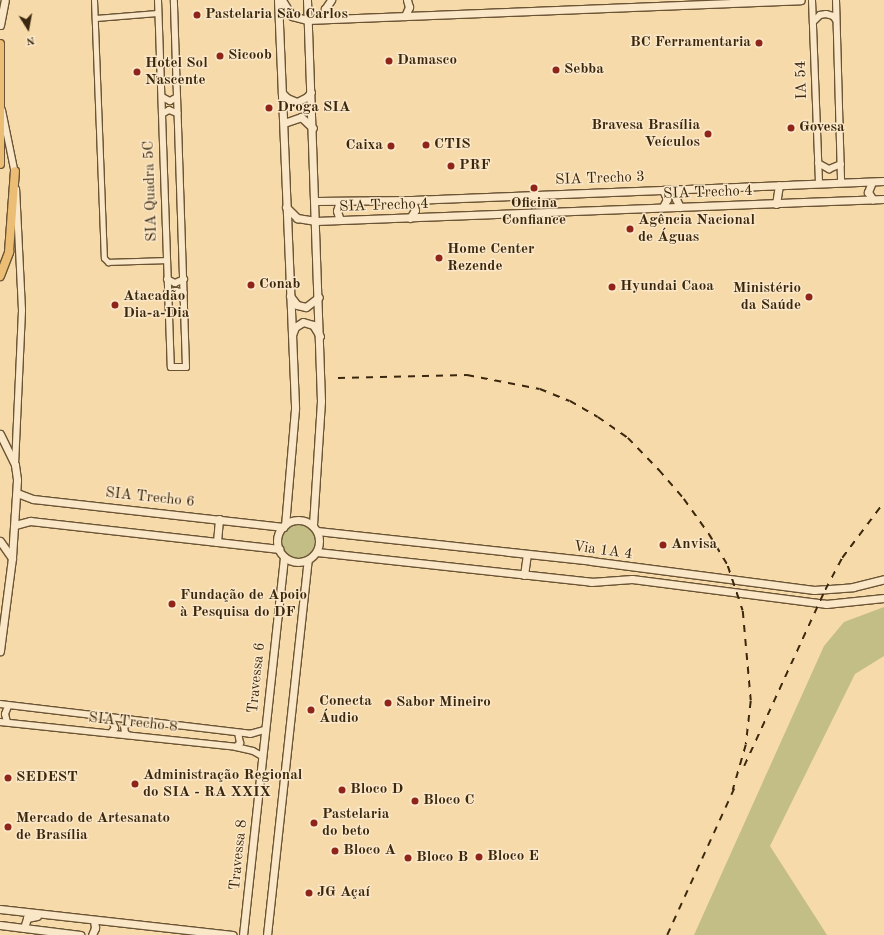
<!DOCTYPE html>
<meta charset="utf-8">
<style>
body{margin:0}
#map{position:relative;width:884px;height:935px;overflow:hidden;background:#f7daaa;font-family:"Old Standard TT",serif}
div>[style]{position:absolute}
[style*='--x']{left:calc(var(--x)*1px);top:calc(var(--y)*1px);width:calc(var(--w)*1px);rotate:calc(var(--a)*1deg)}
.green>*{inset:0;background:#c3be85}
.round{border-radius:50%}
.roads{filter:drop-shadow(1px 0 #6a5434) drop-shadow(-1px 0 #6a5434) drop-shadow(0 1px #6a5434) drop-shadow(0 -1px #6a5434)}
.minor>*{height:5px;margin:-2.5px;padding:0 2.5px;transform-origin:2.5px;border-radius:2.5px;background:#fae7c8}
.tertiary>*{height:6px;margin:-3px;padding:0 3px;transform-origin:3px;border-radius:3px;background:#fae7c8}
.secondary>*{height:7px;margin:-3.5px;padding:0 3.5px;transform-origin:3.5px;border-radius:3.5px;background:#fae7c8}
.secondary>.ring{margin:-3.5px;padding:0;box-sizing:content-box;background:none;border:7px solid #fae7c8;border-radius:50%}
.trunk>*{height:8px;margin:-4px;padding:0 4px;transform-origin:4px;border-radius:4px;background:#ecbd75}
.rail>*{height:1.5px;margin-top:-0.75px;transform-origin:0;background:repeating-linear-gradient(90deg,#3b270d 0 7px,transparent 0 14px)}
.dots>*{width:11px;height:11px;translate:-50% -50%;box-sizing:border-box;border:2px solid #fae7c8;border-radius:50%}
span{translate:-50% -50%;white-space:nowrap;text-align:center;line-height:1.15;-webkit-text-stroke:3px #fae7c8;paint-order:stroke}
.poi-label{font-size:15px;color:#3b270d;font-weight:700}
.left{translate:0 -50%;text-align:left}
.right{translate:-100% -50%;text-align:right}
.street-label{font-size:15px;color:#3b270d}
.north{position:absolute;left:8px;top:8px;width:40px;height:40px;-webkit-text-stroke:3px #fae7c8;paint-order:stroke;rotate:169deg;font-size:11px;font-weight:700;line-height:16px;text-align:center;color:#3b270d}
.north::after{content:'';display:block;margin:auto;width:14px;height:18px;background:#3b270d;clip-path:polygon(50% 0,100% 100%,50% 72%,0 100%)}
</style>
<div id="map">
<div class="green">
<i class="round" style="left:281px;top:524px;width:34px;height:34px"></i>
<i style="clip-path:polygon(884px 607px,884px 656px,855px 674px,770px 846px,827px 935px,694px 935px,824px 646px,844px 622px)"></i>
</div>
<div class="roads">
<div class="minor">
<i style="--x:94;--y:0;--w:258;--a:87.8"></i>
<i style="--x:104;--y:258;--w:6;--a:45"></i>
<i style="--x:108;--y:262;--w:58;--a:-2"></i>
<i style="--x:95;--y:18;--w:63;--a:-4.5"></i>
</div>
<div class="tertiary">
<i style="--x:158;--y:0;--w:367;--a:88"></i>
<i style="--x:171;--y:367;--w:15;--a:0"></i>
<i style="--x:186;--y:367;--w:367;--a:-91.9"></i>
<i style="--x:812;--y:0;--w:183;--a:87.8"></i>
<i style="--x:836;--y:0;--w:183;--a:88.4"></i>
<i style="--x:813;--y:22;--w:10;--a:-45"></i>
<i style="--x:820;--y:15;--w:6;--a:-9"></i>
<i style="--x:826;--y:14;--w:7;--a:16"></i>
<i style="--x:833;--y:16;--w:5;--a:53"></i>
<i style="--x:162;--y:97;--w:9;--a:27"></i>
<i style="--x:170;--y:101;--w:8;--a:-30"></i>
<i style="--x:2;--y:110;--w:65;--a:78.5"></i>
<i style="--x:162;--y:114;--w:8;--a:-30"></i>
<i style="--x:169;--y:110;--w:9;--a:21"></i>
<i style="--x:818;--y:163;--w:13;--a:29"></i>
<i style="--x:829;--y:169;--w:13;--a:-23"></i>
<i style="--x:167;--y:279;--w:9;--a:27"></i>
<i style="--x:175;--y:283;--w:10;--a:-24"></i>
<i style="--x:167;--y:293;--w:9;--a:-13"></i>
<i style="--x:176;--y:291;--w:8;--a:14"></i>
<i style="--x:15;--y:465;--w:155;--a:-87.4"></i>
<i style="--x:22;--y:310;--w:121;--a:-92.8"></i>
<i style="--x:0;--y:704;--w:252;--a:6.8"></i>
<i style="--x:250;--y:734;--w:15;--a:-16"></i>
<i style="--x:111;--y:719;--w:10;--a:66"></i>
<i style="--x:115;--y:728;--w:6;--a:129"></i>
<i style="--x:0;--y:722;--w:237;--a:6"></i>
<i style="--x:236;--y:747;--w:17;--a:13"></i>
<i style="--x:253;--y:751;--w:10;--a:29"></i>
<i style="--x:7;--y:722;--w:8;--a:-104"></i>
<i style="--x:5;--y:714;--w:9;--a:-69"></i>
<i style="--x:128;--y:735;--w:4;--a:-146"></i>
<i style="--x:125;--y:733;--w:7;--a:-98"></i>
<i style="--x:124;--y:726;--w:9;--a:-36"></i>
<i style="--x:236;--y:747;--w:6;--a:-45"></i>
<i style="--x:240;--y:743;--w:10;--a:-101"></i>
</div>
<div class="secondary">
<i style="--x:278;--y:0;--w:409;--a:87.6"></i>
<i style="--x:295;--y:409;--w:116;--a:94.9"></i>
<i style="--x:282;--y:0;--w:19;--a:58"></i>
<i style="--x:292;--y:16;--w:16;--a:15"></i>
<i style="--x:307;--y:20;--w:494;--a:-2.3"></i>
<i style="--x:307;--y:0;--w:401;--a:88"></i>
<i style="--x:321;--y:401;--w:125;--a:93.7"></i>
<i style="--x:405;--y:16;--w:10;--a:-66"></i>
<i style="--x:409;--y:7;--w:7;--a:-106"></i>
<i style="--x:329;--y:19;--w:11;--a:-112"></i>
<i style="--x:325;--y:9;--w:11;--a:-56"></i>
<i style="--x:0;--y:25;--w:25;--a:-79"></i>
<i style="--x:282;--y:93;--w:7;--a:45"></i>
<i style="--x:287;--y:98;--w:11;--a:22"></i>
<i style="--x:297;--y:102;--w:11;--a:-27"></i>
<i style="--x:307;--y:97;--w:6;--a:-51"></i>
<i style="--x:284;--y:123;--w:18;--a:-19"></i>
<i style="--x:301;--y:117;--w:16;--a:43"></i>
<i style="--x:872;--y:182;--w:11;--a:112"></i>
<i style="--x:868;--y:192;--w:9;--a:58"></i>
<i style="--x:663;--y:190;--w:10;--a:66"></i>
<i style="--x:667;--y:199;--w:9;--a:117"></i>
<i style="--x:316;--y:201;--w:96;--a:-0.6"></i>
<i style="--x:412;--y:200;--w:472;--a:-2.3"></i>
<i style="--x:340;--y:201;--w:10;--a:107"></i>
<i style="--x:337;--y:211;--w:9;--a:72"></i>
<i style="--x:776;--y:204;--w:19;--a:-81"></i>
<i style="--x:286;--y:207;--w:16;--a:45"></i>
<i style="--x:297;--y:218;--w:19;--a:9"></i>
<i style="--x:316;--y:221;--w:568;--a:-2.22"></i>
<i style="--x:680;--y:207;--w:9;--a:-117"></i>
<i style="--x:676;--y:199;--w:10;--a:-66"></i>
<i style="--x:410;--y:218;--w:9;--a:-58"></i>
<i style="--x:415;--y:210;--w:10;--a:-107"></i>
<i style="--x:290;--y:296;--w:11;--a:52"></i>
<i style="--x:297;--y:305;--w:9;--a:13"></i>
<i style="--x:306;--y:307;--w:16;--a:-38"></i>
<i style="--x:292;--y:335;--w:9;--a:-69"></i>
<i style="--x:295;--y:327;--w:9;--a:-32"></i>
<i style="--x:303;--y:322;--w:10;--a:17"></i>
<i style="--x:313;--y:325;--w:13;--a:58"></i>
<i style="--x:0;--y:434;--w:34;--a:64"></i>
<i style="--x:15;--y:465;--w:15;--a:82"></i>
<i style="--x:17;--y:480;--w:78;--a:93.7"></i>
<i style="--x:12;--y:558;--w:94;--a:97.4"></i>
<i style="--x:17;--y:493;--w:17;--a:21"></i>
<i style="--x:33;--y:499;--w:252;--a:6.4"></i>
<i class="ring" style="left:277px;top:520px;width:35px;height:35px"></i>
<i style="--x:15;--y:525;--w:16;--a:-15"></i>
<i style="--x:30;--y:521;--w:251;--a:6.4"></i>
<i style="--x:317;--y:531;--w:276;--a:6.2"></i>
<i style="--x:591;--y:561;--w:225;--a:7.4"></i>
<i style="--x:814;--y:590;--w:39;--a:-4"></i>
<i style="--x:853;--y:587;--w:32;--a:-14"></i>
<i style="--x:0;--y:541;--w:21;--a:55"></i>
<i style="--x:217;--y:542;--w:23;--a:-85"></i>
<i style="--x:317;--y:552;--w:276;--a:6.2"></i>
<i style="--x:591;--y:582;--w:41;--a:-4.2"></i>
<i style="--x:632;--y:579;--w:196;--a:7.3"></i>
<i style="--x:826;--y:604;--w:58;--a:-5.9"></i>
<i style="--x:524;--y:575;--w:21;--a:-82"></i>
<i style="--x:0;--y:909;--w:234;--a:6.4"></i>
<i style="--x:0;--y:925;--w:81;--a:7.1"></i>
<i style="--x:24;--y:928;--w:10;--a:-73"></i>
<i style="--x:27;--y:918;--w:10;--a:-11"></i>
<i style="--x:92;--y:935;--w:8;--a:-67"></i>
<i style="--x:95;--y:928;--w:8;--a:-97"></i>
<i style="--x:243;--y:935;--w:380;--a:-83.8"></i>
<i style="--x:267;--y:935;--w:377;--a:-83.8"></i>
</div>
<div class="trunk">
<i style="--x:0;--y:44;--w:120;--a:90"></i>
<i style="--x:0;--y:276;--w:26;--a:-69"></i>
<i style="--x:9;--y:252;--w:81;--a:-85.8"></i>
</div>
</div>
<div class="rail">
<i style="--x:338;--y:378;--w:129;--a:-1.3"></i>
<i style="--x:467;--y:375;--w:74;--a:10.9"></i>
<i style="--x:540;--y:389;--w:32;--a:22"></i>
<i style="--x:570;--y:401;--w:32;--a:30"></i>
<i style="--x:598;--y:417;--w:37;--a:35"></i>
<i style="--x:628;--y:438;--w:45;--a:45.9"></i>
<i style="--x:659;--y:470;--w:38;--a:49"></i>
<i style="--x:684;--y:499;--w:43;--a:54.5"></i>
<i style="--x:709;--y:534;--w:37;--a:59"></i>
<i style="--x:728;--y:566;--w:47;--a:71.6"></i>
<i style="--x:743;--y:611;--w:90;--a:84.9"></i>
<i style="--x:751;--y:701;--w:44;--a:96.5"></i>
<i style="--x:746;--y:745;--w:47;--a:106.1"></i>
<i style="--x:744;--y:766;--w:194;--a:-65.3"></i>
<i style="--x:825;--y:590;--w:36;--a:-62"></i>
<i style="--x:842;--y:558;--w:70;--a:-53.1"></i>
<i style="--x:667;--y:935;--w:166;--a:-65.4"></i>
</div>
<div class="dots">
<i style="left:197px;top:15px;background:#8f2418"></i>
<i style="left:759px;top:43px;background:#8f2418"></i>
<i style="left:220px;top:56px;background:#8f2418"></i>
<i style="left:389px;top:61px;background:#8f2418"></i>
<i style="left:556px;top:70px;background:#8f2418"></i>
<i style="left:137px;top:72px;background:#8f2418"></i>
<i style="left:269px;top:108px;background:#8f2418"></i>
<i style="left:791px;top:128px;background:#8f2418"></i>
<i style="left:708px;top:134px;background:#8f2418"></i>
<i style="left:426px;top:145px;background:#8f2418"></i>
<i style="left:391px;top:146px;background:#8f2418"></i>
<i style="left:451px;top:166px;background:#8f2418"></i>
<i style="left:534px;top:188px;background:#8f2418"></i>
<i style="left:630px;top:229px;background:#8f2418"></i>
<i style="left:439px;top:258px;background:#8f2418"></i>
<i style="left:251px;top:285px;background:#8f2418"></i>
<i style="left:612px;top:287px;background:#8f2418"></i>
<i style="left:809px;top:297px;background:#8f2418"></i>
<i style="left:115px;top:305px;background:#8f2418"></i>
<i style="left:663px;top:545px;background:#8f2418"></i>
<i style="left:172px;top:604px;background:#8f2418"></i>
<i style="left:388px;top:703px;background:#8f2418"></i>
<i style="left:311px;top:710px;background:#8f2418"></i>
<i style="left:8px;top:778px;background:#8f2418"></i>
<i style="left:135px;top:784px;background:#8f2418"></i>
<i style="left:342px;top:790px;background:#8f2418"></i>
<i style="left:415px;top:801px;background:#8f2418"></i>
<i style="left:314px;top:823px;background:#8f2418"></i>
<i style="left:8px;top:827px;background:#8f2418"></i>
<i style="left:335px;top:851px;background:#8f2418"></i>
<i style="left:479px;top:857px;background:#8f2418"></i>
<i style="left:408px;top:858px;background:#8f2418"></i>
<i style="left:309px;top:893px;background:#8f2418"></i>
</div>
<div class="poi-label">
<span class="left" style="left:205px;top:15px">Pastelaria São Carlos</span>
<span class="right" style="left:751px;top:43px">BC Ferramentaria</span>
<span class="left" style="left:228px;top:56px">Sicoob</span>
<span class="left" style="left:397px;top:61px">Damasco</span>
<span class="left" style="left:145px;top:72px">Hotel Sol<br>Nascente</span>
<span class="left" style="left:564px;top:70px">Sebba</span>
<span class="left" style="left:277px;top:108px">Droga SIA</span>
<span class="right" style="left:700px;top:134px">Bravesa Brasília<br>Veículos</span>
<span class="left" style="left:799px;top:128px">Govesa</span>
<span class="left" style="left:434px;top:145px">CTIS</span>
<span class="right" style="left:383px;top:146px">Caixa</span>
<span class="left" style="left:459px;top:166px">PRF</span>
<span style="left:534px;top:212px">Oficina<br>Confiance</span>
<span class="left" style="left:638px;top:229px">Agência Nacional<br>de Águas</span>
<span class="left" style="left:447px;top:258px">Home Center<br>Rezende</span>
<span class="left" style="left:259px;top:285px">Conab</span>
<span class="left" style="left:620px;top:287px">Hyundai Caoa</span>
<span class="right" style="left:801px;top:297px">Ministério<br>da Saúde</span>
<span class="left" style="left:123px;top:305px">Atacadão<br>Dia-a-Dia</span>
<span class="left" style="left:671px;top:545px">Anvisa</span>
<span class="left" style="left:180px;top:604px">Fundação de Apoio<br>à Pesquisa do DF</span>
<span class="left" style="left:319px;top:710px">Conecta<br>Áudio</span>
<span class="left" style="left:396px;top:703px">Sabor Mineiro</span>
<span class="left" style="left:143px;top:784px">Administração Regional<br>do SIA - RA XXIX</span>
<span class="left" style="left:16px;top:778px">SEDEST</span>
<span class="left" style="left:350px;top:790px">Bloco D</span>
<span class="left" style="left:423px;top:801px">Bloco C</span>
<span class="left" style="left:322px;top:823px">Pastelaria<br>do beto</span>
<span class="left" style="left:16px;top:827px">Mercado de Artesanato<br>de Brasília</span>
<span class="left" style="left:343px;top:851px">Bloco A</span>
<span class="left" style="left:487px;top:857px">Bloco E</span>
<span class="left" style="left:416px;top:858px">Bloco B</span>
<span class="left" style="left:317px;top:893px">JG Açaí</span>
</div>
<div class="street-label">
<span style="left:802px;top:80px;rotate:-92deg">IA 54</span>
<span style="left:600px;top:179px;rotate:-2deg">SIA Trecho 3</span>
<span style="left:151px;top:191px;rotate:-92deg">SIA Quadra 5C</span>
<span style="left:708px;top:193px;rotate:-2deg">SIA Trecho 4</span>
<span style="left:384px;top:206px;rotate:-2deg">SIA Trecho 4</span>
<span style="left:150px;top:498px;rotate:6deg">SIA Trecho 6</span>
<span style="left:603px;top:551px;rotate:8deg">Via 1A 4</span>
<span style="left:257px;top:678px;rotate:-84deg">Travessa 6</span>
<span style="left:133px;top:723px;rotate:6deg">SIA Trecho 8</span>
<span style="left:239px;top:855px;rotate:-84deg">Travessa 8</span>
</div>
<div class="north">N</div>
</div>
